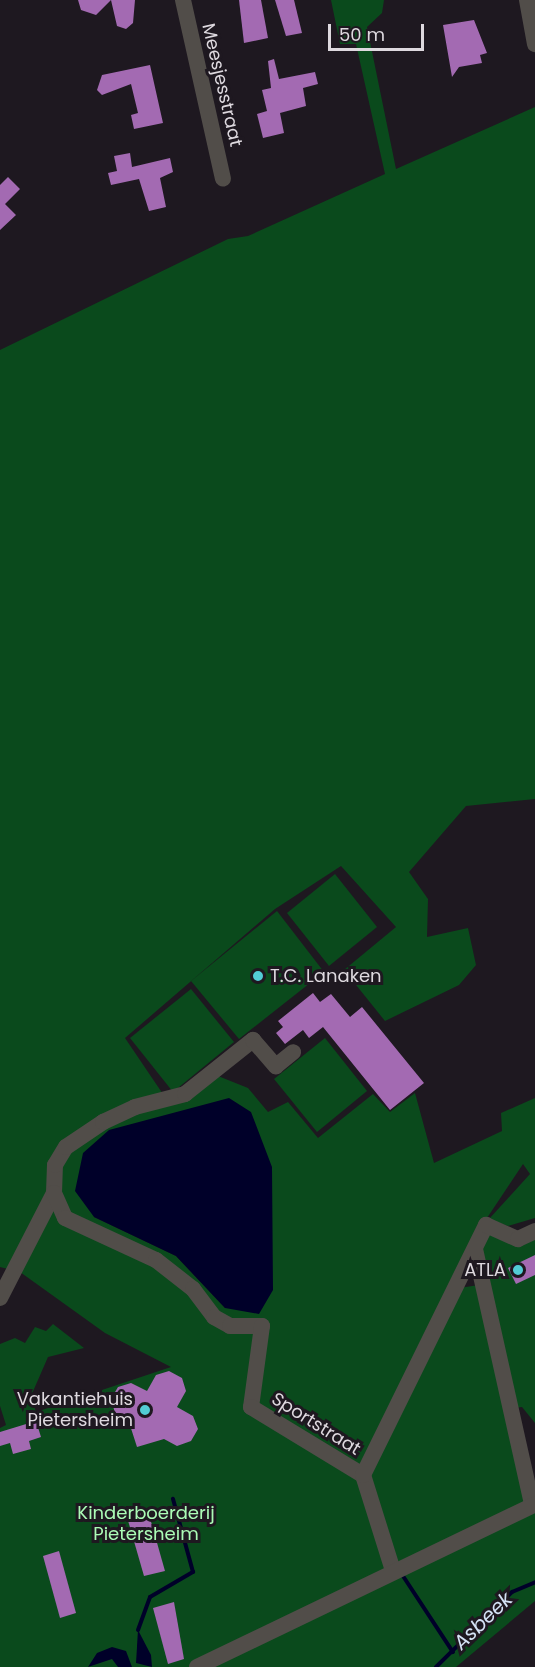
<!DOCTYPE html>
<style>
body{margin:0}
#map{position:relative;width:535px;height:1667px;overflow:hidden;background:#1e1820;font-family:Poppins,sans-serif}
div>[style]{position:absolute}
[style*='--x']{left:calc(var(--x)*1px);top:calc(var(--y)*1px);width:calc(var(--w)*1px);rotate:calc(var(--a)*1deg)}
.green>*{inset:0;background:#0a4a1c}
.water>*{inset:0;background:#000029}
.stream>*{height:4px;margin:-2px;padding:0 2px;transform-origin:2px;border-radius:2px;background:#000029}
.building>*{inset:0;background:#a36ab2}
.minor>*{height:16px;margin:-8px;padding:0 8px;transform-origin:8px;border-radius:8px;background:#514d49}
.dots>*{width:16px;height:16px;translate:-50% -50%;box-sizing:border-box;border:3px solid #1e1820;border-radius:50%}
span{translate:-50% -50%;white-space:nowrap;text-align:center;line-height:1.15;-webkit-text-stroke:6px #1e1820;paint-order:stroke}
.street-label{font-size:18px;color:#ded9df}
.poi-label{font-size:18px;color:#ded9df}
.left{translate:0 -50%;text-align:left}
.right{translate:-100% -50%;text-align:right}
.park-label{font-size:18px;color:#abfbb6}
.water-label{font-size:20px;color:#d4e2f5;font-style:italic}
.scale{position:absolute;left:328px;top:24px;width:96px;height:27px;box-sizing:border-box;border:3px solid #ded9df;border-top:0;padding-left:8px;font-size:18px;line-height:21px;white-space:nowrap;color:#ded9df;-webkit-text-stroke:4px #1e1820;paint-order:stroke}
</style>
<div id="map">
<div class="green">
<i style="clip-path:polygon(evenodd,331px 0,384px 0,382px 13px,367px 27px,396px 169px,535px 107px,535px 799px,466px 806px,409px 872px,428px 899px,427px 937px,468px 928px,476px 965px,459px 985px,385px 1021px,344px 970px,396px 927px,341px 866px,275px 909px,125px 1038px,169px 1103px,218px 1076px,248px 1088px,268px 1112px,288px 1102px,318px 1138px,373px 1094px,390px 1112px,415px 1093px,434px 1163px,502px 1131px,501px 1113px,535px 1098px,535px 1218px,508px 1226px,489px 1219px,530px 1174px,523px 1164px,479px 1230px,459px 1288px,479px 1285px,535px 1507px,535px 1601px,456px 1667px,0 1667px,0 1428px,6px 1425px,0 1406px,0 1344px,15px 1338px,25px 1343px,35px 1327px,46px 1331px,53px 1324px,84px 1348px,48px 1357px,31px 1396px,36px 1412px,171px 1367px,105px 1333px,20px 1272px,0 1267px,0 350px,228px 239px,248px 236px,385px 174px,356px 44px,340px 44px,331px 0,272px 1167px,270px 1228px,225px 1308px,176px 1256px,94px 1217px,272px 1167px)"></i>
<i style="clip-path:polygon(335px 874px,377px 927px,329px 966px,287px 913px)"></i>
<i style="clip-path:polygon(277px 911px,324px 972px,239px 1039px,191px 981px)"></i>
<i style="clip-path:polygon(191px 989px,234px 1042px,173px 1092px,130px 1038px)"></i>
<i style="clip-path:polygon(325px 1038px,367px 1091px,317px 1132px,274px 1079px)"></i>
<i style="clip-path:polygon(485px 1235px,535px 1236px,535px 1423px,522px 1407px,514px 1408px,479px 1253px)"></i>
</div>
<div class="water">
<i style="clip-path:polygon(229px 1098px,251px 1112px,272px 1167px,273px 1290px,259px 1314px,225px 1308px,176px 1256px,94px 1217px,75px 1191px,83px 1153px,109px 1130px)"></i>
<i style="clip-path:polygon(138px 1630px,151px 1655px,152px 1667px,136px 1663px)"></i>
<i style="clip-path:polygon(112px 1647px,126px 1651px,132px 1667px,118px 1667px,112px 1659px,88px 1667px,97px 1653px)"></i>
</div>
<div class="stream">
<i style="--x:403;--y:1576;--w:91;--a:56.7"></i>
<i style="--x:138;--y:1630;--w:35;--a:-70"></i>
<i style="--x:150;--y:1597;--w:50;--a:-30.2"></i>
<i style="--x:193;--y:1572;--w:76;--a:-105.3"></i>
<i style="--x:436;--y:1667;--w:107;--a:-44.6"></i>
<i style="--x:512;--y:1592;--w:25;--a:-23"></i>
</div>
<div class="building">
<i style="clip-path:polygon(78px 0,135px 0,133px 23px,126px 29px,117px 26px,111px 0,96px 15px,81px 10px)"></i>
<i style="clip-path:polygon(239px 0,261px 0,268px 38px,244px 43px)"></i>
<i style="clip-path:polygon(275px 0,294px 0,302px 33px,286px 36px)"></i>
<i style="clip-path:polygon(474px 20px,487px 53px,480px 55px,482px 63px,459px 67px,452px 77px,443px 25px)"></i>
<i style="clip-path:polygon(274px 59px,279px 79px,315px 72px,318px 84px,303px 88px,306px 106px,280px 113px,284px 133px,263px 138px,257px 114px,267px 111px,262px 90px,271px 88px,268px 61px)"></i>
<i style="clip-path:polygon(150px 65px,163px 123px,134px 129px,131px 115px,138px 113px,131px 84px,102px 95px,97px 90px,102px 75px)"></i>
<i style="clip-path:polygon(130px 153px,132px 167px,170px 158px,173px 172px,160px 178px,166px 207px,149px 211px,139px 179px,111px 185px,108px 173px,117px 171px,114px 156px)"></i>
<i style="clip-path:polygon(8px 177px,20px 189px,5px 204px,16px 215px,0 230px,0 185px)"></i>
<i style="clip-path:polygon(313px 993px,320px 1002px,331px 994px,350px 1017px,362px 1007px,424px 1083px,390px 1110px,323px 1027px,309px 1038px,303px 1030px,285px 1044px,276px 1033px,283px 1027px,278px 1021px)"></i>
<i style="clip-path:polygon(535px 1255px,535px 1275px,516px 1284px,508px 1268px)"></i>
<i style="clip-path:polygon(169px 1371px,182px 1378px,186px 1391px,177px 1407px,193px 1416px,198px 1429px,191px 1441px,177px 1446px,164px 1439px,137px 1447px,128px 1419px,115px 1413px,111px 1399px,118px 1387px,131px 1383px,147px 1391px,156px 1375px)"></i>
<i style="clip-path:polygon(36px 1421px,41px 1437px,29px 1441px,31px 1449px,13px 1454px,10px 1443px,0 1446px,0 1432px)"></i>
<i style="clip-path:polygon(148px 1511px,165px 1571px,144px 1576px,127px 1517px)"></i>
<i style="clip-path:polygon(59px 1551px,76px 1613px,60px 1618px,43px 1556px)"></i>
<i style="clip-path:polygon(174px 1602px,184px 1659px,168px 1664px,153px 1608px)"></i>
</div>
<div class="minor">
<i style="--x:183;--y:0;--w:183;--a:77.4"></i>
<i style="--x:527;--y:0;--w:45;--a:79.7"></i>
<i style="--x:54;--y:1193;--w:28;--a:-88"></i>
<i style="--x:55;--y:1165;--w:21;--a:-59"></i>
<i style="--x:66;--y:1147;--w:45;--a:-34"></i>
<i style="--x:103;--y:1122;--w:35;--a:-25"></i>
<i style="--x:135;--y:1107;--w:52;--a:-14.6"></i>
<i style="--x:185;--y:1094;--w:87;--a:-38.5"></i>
<i style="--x:253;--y:1040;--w:35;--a:49"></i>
<i style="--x:276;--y:1066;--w:22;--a:-39"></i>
<i style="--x:475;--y:1249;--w:262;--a:77.4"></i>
<i style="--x:0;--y:1298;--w:118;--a:-62.8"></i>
<i style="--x:54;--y:1193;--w:27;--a:66"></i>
<i style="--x:65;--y:1218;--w:100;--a:24.8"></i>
<i style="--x:156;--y:1260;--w:47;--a:38.1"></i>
<i style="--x:193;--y:1289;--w:35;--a:53"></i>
<i style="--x:214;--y:1317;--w:18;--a:29"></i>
<i style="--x:230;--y:1326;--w:32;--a:0"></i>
<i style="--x:262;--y:1326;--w:82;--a:97.7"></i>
<i style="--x:251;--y:1407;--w:131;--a:31.3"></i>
<i style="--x:363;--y:1475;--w:101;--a:72.6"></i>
<i style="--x:363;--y:1475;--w:279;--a:-63.8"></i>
<i style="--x:486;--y:1225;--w:35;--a:24"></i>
<i style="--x:518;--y:1239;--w:19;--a:-25"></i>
<i style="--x:197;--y:1667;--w:375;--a:-25.7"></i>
</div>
<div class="dots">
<i style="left:258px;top:976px;background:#52ccd5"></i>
<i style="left:518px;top:1270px;background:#52ccd5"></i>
<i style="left:145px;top:1410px;background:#52ccd5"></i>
</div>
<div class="street-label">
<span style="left:222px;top:85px;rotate:77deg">Meesjesstraat</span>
<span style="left:316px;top:1424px;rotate:32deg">Sportstraat</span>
</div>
<div class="poi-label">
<span class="left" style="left:270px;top:976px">T.C. Lanaken</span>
<span class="right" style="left:506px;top:1270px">ATLA</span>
<span class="right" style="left:133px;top:1410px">Vakantiehuis<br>Pietersheim</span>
</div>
<div class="park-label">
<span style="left:146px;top:1524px">Kinderboerderij<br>Pietersheim</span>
</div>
<div class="water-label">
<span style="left:483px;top:1621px;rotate:-44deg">Asbeek</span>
</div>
<div class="scale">50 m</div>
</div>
